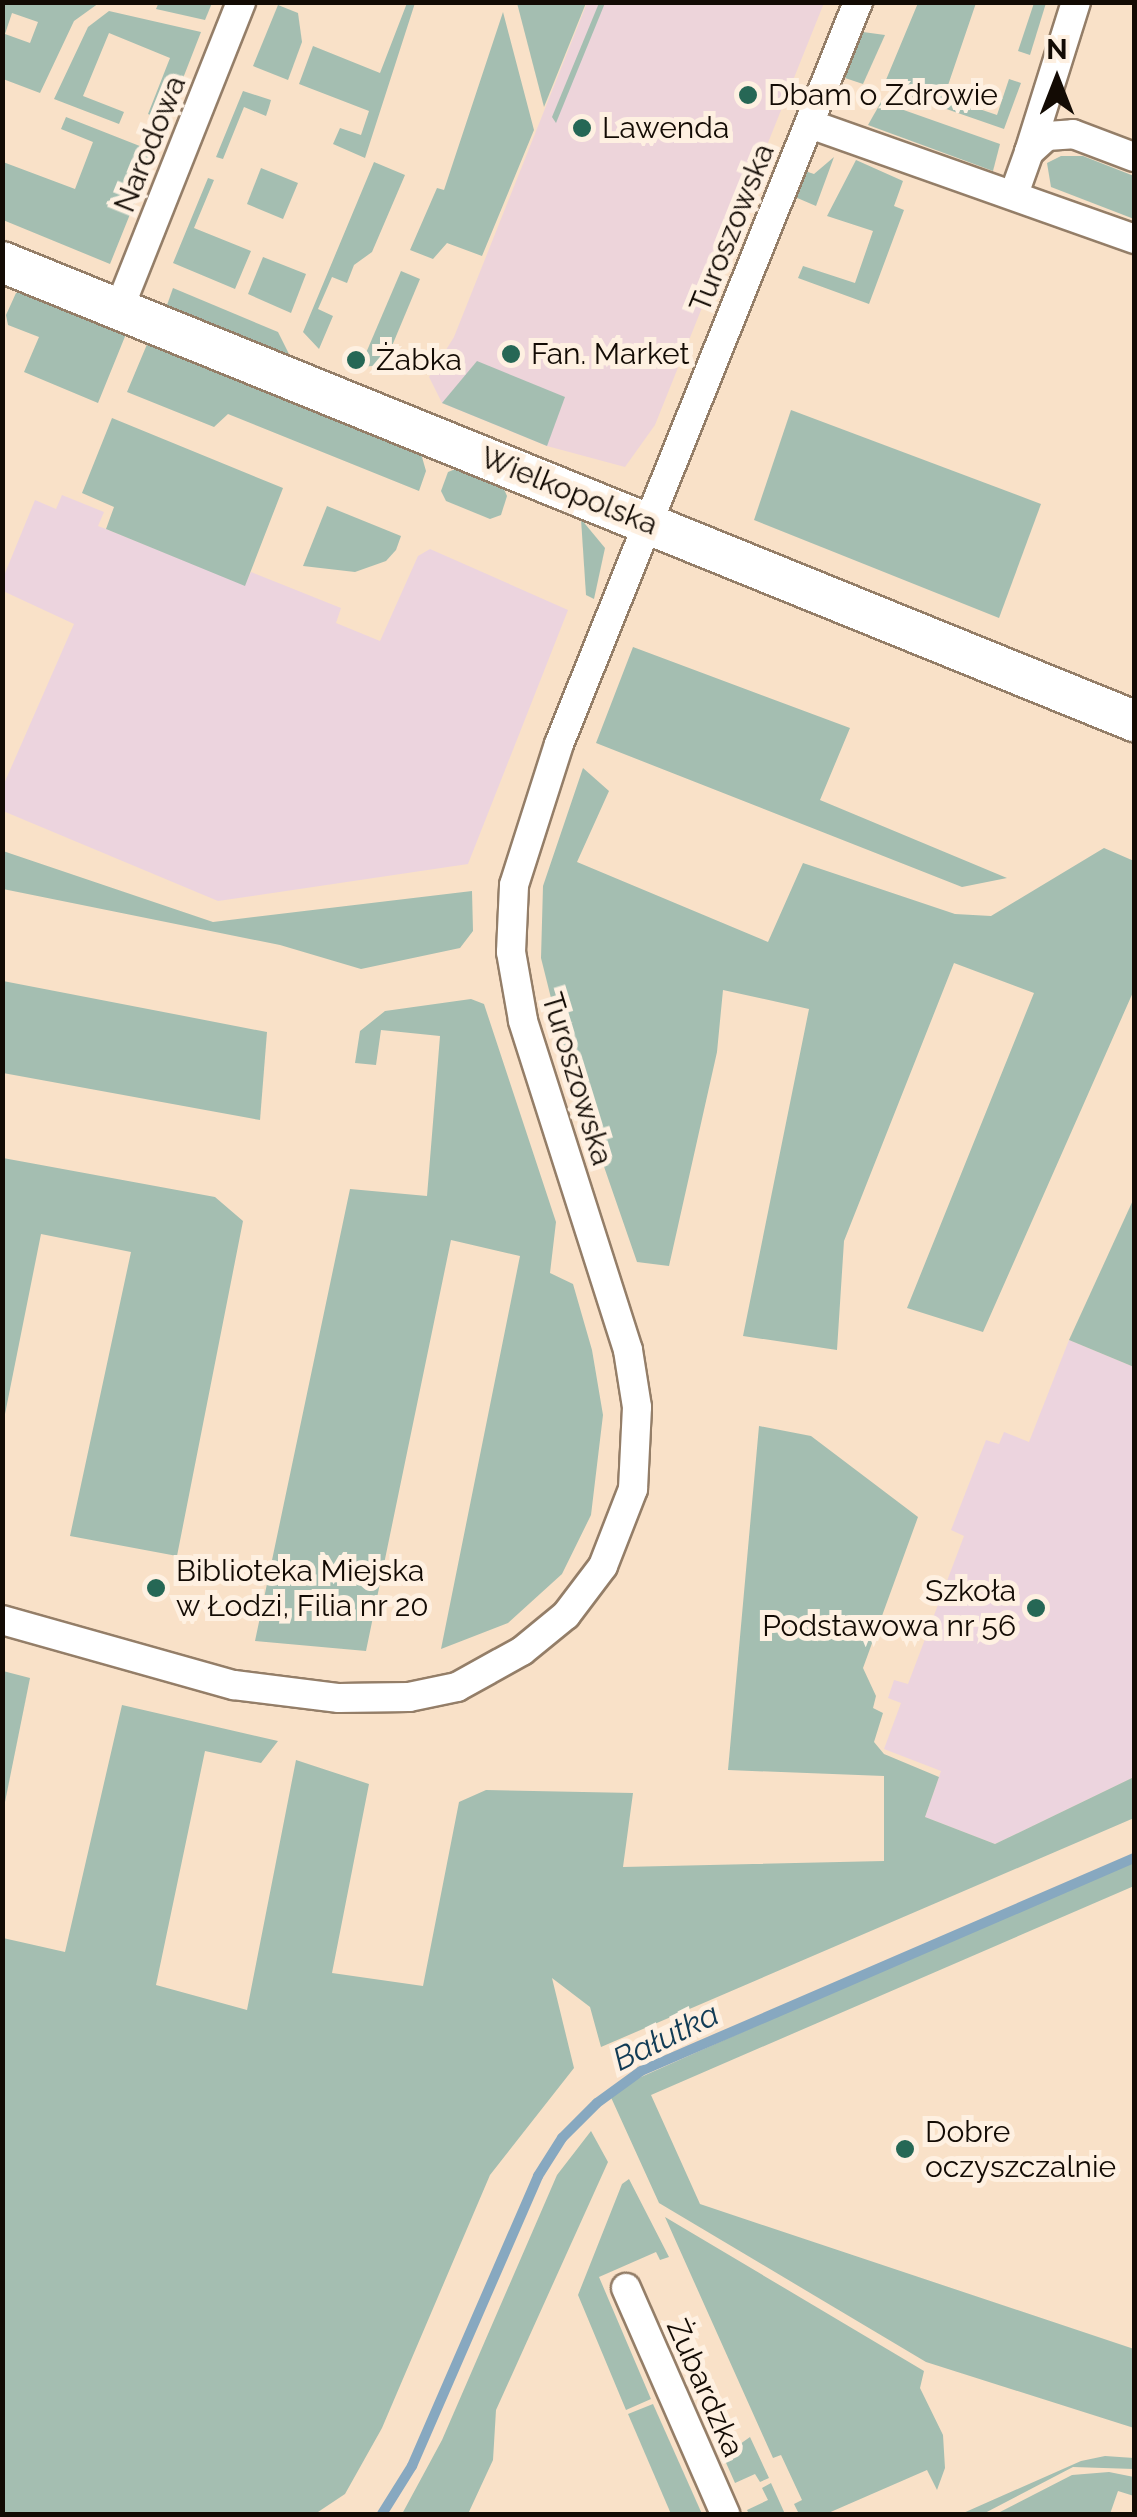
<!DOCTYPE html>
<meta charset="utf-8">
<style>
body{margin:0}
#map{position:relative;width:1137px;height:2517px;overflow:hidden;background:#f9e1c8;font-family:Raleway,sans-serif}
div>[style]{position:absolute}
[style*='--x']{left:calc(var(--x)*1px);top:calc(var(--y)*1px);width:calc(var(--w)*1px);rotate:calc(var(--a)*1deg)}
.commercial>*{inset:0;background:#edd4da}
.education>*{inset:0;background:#ecd4de}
.green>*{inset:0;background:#a4beb1}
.stream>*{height:10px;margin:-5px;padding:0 5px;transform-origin:5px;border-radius:5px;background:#87a8c0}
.roads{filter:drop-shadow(2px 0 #947e68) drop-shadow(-2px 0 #947e68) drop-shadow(0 2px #947e68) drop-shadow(0 -2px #947e68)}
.street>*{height:28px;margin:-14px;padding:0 14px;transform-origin:14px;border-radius:14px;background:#fff}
.secondary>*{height:40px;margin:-20px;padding:0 20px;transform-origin:20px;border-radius:20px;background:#fff}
.dots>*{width:28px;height:28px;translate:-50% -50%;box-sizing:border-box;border:5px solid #fef0e1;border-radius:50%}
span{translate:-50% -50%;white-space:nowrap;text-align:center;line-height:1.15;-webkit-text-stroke:10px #fef0e1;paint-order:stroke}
.poi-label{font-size:30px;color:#130b04}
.left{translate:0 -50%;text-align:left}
.right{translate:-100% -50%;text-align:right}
.street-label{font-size:30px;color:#130b04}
.water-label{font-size:32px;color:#113b55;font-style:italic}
.frame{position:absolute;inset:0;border:5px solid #130b04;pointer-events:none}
.north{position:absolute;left:1007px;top:30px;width:100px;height:100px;-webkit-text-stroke:8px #fef0e1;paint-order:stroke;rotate:0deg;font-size:28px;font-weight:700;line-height:40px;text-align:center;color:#130b04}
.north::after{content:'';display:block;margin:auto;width:35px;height:45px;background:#130b04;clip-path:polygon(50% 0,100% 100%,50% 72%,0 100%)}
</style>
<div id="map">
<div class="commercial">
<i style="clip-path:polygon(587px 3px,824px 3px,655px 425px,625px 467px,547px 446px,442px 403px,429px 377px,454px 337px)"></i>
</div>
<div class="education">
<i style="clip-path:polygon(62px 495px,104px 512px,98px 526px,106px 529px,245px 585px,251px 572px,341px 608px,336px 623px,380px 641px,418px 556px,430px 549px,568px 610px,468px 864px,218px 901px,3px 811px,3px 786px,74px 624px,3px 591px,3px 578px,35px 500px,56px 509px)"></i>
<i style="clip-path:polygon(1069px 1340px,1134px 1367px,1134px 1777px,995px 1844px,925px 1817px,941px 1771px,884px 1749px,901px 1703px,888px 1698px,894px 1680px,908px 1684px,964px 1536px,951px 1530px,986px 1440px,999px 1444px,1004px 1432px,1029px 1442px)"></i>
</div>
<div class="green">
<i style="clip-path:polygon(159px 2px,212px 2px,212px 3px,205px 20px,156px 9px)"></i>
<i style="clip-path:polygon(evenodd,2px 3px,99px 3px,74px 21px,40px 93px,3px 79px,2px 3px,12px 13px,38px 22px,30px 43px,5px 34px,12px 13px)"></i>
<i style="clip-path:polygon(407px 3px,415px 3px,365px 158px,333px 144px,340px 128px,361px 135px,369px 111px,299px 84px,313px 46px,380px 73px)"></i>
<i style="clip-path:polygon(517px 3px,586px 3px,544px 107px)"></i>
<i style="clip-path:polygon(599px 3px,605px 3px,556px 123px,552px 117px)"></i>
<i style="clip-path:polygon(918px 3px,976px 3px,944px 97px,997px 115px,1009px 79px,1021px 83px,1004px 129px,883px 87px)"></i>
<i style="clip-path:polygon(1034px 3px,1046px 3px,1030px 55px,1018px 51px)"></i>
<i style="clip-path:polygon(278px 5px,298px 13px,302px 42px,288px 80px,253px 66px)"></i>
<i style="clip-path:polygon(109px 11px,201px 32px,166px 122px,148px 114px,170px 58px,109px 33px,83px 96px,124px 112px,119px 124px,54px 99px,88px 27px)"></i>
<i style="clip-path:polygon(503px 12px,534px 130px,482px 256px,447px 243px,433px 259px,410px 250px,437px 188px,444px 190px)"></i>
<i style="clip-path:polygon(863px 32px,885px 35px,863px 84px,845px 78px)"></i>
<i style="clip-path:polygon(243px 91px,271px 100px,269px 107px,266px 116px,244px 107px,223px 159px,216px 157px)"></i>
<i style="clip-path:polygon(881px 102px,1000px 144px,993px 171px,868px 125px)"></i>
<i style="clip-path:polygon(66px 117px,155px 152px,110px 264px,3px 220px,3px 162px,75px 189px,93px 142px,61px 129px)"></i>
<i style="clip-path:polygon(1061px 156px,1083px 156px,1134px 176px,1134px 219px,1051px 187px,1047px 163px)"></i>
<i style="clip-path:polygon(834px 157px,816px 206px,795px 197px,805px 171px,814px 174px)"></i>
<i style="clip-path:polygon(856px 160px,903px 181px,894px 206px,904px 210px,869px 304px,798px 278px,803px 266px,855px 283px,873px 231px,827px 216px)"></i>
<i style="clip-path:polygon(374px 162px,405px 175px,372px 252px,354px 265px,347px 283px,332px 277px,318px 309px,333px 316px,319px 349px,303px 332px)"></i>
<i style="clip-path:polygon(261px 168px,298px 183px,283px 219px,247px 204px)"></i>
<i style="clip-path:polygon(208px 178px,214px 180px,194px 228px,251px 251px,235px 289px,173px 263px)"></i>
<i style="clip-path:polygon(263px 257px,306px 274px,291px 313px,248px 294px)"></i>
<i style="clip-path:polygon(401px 271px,420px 279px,384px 365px,360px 367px)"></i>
<i style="clip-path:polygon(173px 288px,278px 332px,290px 356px,167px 305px)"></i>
<i style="clip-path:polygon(25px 290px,126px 334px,98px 403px,24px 372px,39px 337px,8px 325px,6px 315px,16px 293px)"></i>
<i style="clip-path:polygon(148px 342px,420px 450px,426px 471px,419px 491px,228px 414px,214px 427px,127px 392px)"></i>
<i style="clip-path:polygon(477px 361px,565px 397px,547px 446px,442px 403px)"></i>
<i style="clip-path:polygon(791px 410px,1041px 504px,999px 618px,754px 520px)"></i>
<i style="clip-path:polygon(112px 418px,283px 488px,245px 586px,106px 529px,114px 507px,82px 493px)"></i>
<i style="clip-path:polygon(458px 468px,503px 487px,507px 496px,501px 515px,490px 519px,446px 501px,441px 491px,448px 472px)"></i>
<i style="clip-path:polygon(327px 506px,401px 536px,396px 550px,386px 561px,355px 572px,303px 566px)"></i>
<i style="clip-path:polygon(581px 519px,605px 548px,594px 599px,586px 595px)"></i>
<i style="clip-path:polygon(633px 647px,850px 728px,820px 800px,1007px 878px,962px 887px,596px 743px)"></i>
<i style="clip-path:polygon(583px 768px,609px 791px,577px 862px,768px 942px,803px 863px,955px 914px,991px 916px,1104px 848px,1134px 861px,1134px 990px,983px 1332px,907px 1308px,1034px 993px,954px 963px,844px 1241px,837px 1350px,743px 1336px,809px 1009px,723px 990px,717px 1052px,669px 1266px,637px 1262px,565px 1054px,541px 958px,543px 886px)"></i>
<i style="clip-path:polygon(3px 851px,213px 922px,472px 891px,473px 931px,460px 948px,361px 969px,280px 945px,3px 889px)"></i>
<i style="clip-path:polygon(3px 981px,267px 1032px,260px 1120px,3px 1073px)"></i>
<i style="clip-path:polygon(471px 999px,484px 1004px,556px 1222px,550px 1273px,573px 1284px,592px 1350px,603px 1415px,591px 1515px,562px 1574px,508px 1623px,441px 1649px,520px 1256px,451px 1240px,366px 1651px,255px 1641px,350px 1189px,427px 1196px,440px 1036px,381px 1030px,376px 1065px,355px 1063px,360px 1031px,385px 1011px)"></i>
<i style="clip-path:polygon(3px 1158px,215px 1197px,243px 1221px,177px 1556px,70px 1536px,131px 1252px,41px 1234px,3px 1424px)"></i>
<i style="clip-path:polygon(1134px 1198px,1134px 1367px,1069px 1340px)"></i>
<i style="clip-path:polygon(759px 1426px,811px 1436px,918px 1517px,863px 1668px,876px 1696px,873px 1708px,883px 1713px,874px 1742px,884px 1754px,939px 1777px,925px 1817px,995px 1844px,1134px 1777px,1134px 1818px,601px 2047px,590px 2007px,552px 1978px,574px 2068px,490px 2175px,382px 2428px,345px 2494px,315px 2514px,3px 2514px,3px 1938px,65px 1952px,122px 1705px,278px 1741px,261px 1763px,205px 1751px,156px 1985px,247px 2010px,296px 1760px,369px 1784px,332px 1973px,423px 1986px,459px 1802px,486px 1790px,633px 1793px,623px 1867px,884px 1861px,884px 1776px,728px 1770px)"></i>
<i style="clip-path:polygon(3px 1671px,30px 1678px,3px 1812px,2px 1671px)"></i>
<i style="clip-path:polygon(1134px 1858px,1134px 1886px,651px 2095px,700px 2204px,1134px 2349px,1134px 2428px,926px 2362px,659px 2203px,609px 2093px,614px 2089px)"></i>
<i style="clip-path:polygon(591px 2131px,608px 2162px,496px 2410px,493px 2460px,468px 2514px,402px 2514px,442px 2440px,557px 2175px)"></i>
<i style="clip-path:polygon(629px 2179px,669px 2257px,660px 2260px,656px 2252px,599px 2277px,651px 2399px,626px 2410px,578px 2295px,622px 2184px)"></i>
<i style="clip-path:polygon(665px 2217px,924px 2371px,920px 2388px,943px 2435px,945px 2468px,937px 2490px,927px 2470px,826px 2514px,799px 2514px,794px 2504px,802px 2500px,781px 2455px,773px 2458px)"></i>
<i style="clip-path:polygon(653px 2404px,702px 2514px,671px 2514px,628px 2414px)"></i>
<i style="clip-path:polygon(750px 2437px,769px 2478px,760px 2482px,755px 2474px,735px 2483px,723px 2456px)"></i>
<i style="clip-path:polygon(1105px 2456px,1134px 2458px,1134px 2469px,1073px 2467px,983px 2514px,961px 2514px,1081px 2461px)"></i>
<i style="clip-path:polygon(1109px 2472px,1134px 2477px,1134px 2496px,1118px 2491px,1110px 2514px,996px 2514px,1072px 2475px)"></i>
<i style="clip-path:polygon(771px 2483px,785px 2514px,749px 2514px,747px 2510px,768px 2500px,762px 2488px)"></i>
</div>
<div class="stream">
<i style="--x:382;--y:2514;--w:57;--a:-58"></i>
<i style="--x:412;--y:2466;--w:316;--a:-66.5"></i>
<i style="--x:538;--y:2176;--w:45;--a:-57.7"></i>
<i style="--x:562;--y:2138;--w:49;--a:-45"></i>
<i style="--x:597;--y:2103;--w:54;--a:-36"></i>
<i style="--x:641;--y:2071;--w:537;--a:-23.37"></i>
</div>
<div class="roads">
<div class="street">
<i style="--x:810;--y:124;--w:344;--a:19.5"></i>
<i style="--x:1029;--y:152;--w:157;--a:-72.6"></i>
<i style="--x:1014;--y:194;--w:45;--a:-70.3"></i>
<i style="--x:1029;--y:152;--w:24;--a:-42"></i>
<i style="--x:1047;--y:136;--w:26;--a:-4"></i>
<i style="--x:1073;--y:134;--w:65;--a:20.7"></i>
<i style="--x:119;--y:309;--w:330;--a:-68.3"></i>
<i style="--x:2;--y:1620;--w:241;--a:15.7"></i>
<i style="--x:234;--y:1685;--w:106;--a:7.1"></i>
<i style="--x:339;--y:1698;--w:70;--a:-0.8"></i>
<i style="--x:409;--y:1697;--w:49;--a:-11.8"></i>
<i style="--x:457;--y:1687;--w:74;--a:-29"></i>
<i style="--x:522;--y:1651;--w:57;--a:-39.3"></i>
<i style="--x:566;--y:1615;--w:61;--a:-52.9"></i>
<i style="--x:603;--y:1566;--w:83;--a:-68.7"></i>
<i style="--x:633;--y:1489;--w:82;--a:-87.2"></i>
<i style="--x:637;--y:1407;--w:58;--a:-99"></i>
<i style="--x:628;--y:1350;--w:346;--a:-107.7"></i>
<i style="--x:523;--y:1020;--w:69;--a:-100"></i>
<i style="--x:511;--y:952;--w:67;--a:-87.4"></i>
<i style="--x:514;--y:885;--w:148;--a:-72.3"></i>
<i style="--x:559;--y:744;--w:800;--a:-68.05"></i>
<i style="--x:626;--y:2288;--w:247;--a:66.3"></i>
</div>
<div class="secondary">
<i style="--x:2;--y:262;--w:1222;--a:22.07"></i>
</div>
</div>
<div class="dots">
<i style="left:748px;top:95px;background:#266755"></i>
<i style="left:582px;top:128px;background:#266755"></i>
<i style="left:511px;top:354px;background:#266755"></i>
<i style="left:356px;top:360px;background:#266755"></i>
<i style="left:156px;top:1588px;background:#266755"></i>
<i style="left:1036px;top:1608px;background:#266755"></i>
<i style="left:905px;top:2149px;background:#266755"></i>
</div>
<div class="poi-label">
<span class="left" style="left:768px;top:95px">Dbam o Zdrowie</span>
<span class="left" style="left:602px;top:128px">Lawenda</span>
<span class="left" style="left:531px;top:354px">Fan. Market</span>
<span class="left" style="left:376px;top:360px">Żabka</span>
<span class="left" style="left:176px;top:1588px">Biblioteka Miejska<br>w Łodzi, Filia nr 20</span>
<span class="right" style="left:1016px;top:1608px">Szkoła<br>Podstawowa nr 56</span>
<span class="left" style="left:925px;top:2149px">Dobre<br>oczyszczalnie</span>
</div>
<div class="street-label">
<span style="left:150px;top:144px;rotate:-68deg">Narodowa</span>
<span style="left:732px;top:228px;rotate:-68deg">Turoszowska</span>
<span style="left:569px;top:491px;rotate:22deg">Wielkopolska</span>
<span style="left:577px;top:1079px;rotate:73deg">Turoszowska</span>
<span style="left:705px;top:2388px;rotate:66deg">Żubardzka</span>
</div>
<div class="water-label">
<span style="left:666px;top:2037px;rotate:-26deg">Bałutka</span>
</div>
<div class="frame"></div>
<div class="north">N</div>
</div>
